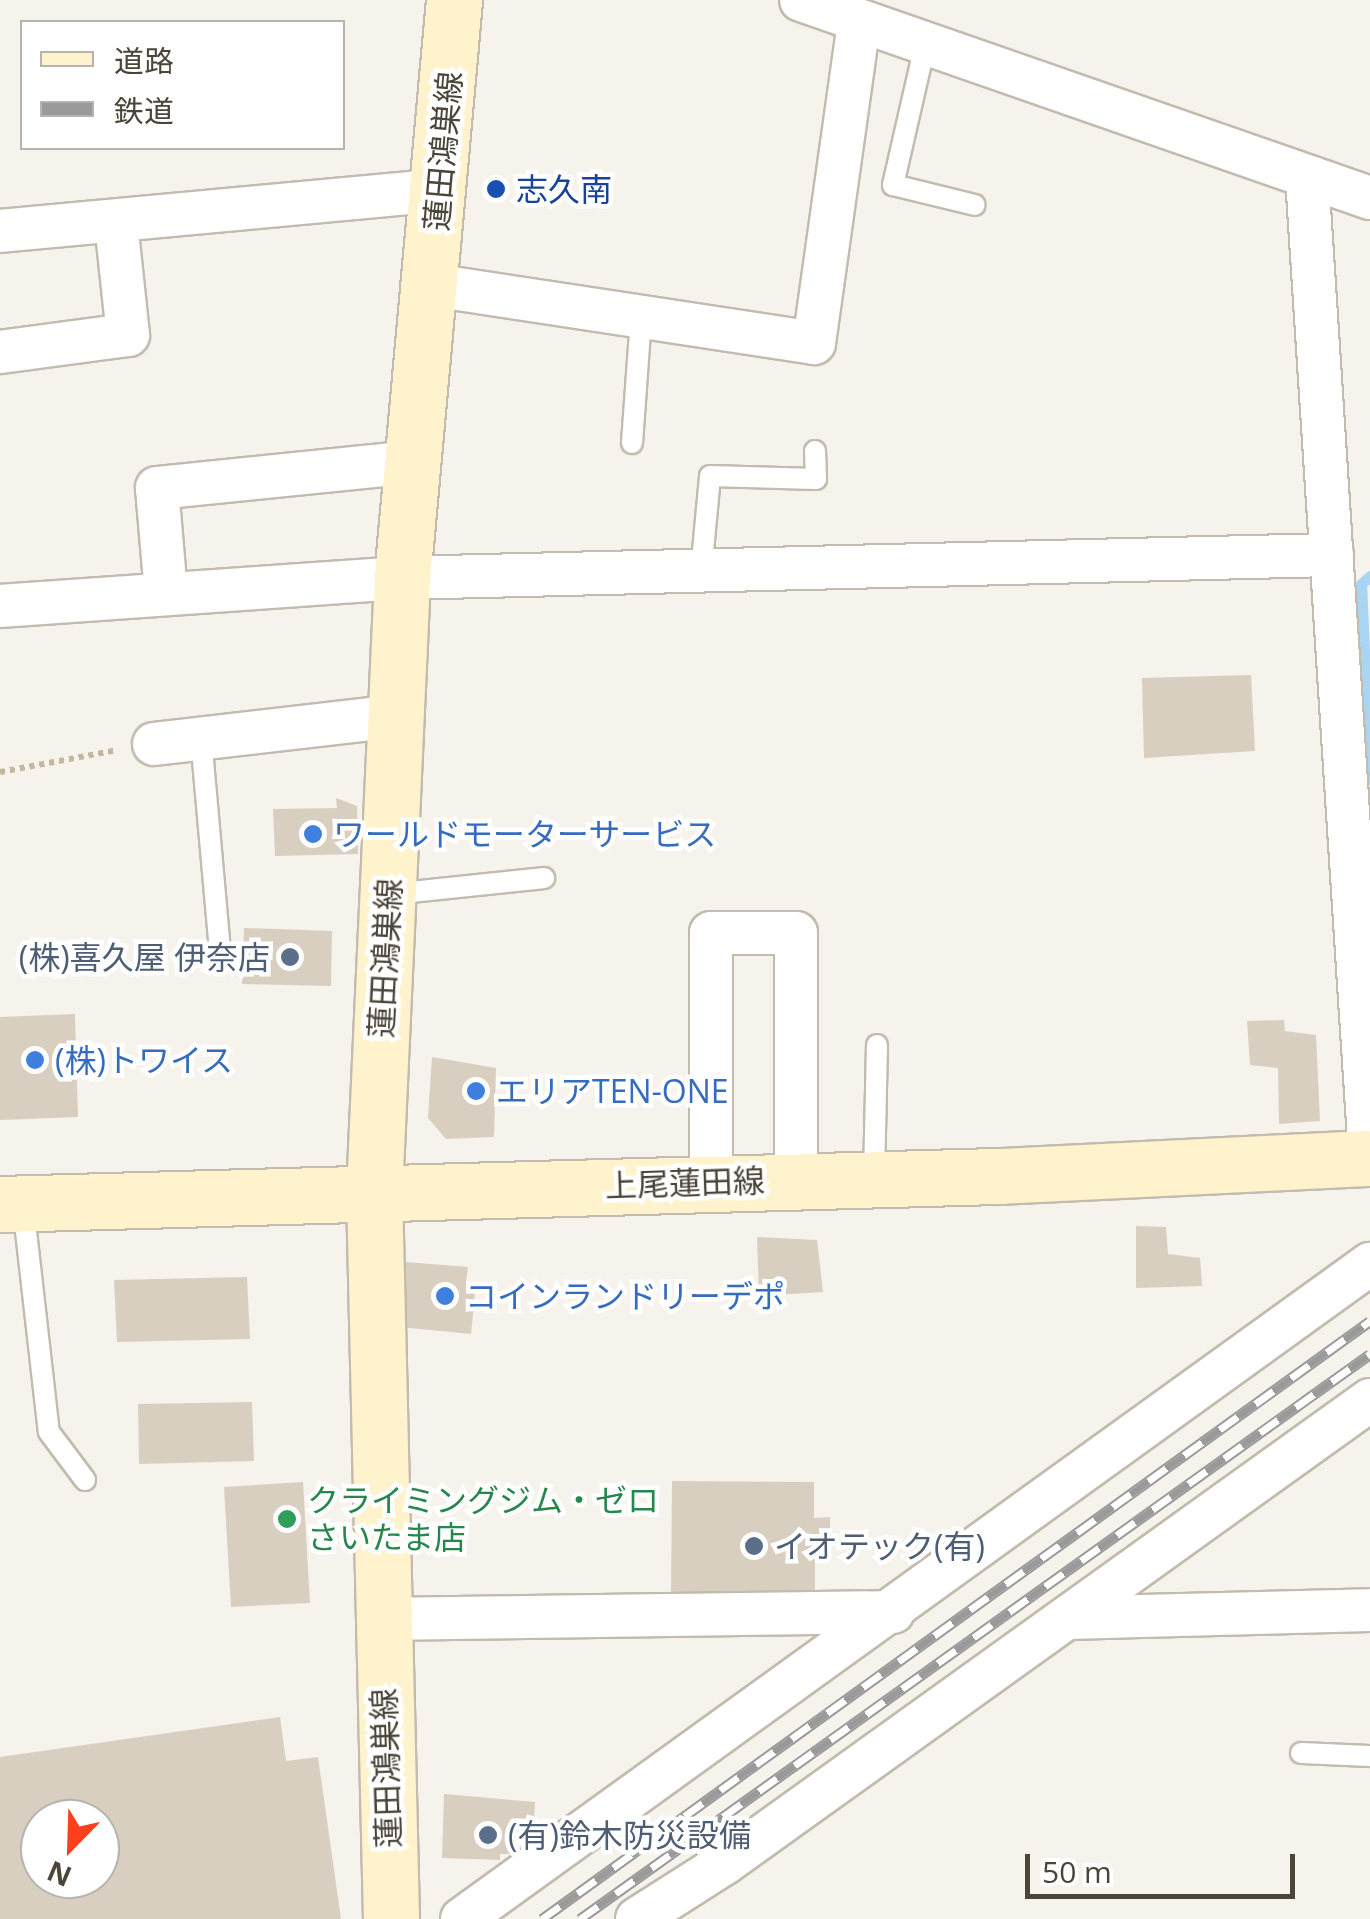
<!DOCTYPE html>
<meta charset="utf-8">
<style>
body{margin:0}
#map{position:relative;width:1370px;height:1919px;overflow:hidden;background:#f6f3ec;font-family:"Open Sans","Noto Sans JP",sans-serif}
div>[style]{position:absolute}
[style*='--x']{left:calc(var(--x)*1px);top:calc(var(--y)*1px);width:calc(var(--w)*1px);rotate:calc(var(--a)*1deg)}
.stream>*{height:11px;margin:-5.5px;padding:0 5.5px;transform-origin:5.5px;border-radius:5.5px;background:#a9d4f2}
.building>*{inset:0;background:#d8cfc1}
.path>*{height:6px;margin-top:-3px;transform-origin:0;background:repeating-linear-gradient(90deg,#c4b79f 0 5px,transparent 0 10px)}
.roads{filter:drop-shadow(2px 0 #c2bbae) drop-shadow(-2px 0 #c2bbae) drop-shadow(0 2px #c2bbae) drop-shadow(0 -2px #c2bbae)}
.lane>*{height:20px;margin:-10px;padding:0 10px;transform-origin:10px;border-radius:10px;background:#fff}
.street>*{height:42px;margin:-21px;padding:0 21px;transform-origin:21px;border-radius:21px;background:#fff}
.secondary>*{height:55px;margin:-27.5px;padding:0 27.5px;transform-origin:27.5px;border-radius:27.5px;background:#fff3cd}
.rail>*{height:11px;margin-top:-5.5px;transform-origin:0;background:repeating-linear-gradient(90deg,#fff 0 22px,#9a9a9a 0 44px);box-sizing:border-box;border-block:2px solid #9a9a9a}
.dots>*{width:28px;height:28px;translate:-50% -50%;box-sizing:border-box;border:5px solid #fff;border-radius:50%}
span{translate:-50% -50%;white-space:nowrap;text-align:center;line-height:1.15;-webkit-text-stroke:9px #fff;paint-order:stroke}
.street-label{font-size:32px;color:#4b4439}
.transit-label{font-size:32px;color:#164399}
.left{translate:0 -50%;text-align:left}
.shop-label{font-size:32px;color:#366cbe}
.service-label{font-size:32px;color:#4e5e75}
.right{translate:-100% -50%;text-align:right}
.leisure-label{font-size:32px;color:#27864d}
.legend{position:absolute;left:20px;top:20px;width:325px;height:130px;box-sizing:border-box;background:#fff;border:2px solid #b7b4b0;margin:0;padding:12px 18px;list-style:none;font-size:30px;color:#4b4439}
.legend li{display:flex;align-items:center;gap:20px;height:50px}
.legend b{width:50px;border:2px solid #b7b4b0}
.north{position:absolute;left:20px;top:1799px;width:100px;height:100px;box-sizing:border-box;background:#fff;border:2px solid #b7b4b0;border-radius:50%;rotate:203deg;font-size:28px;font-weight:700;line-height:40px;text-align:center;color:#4b4439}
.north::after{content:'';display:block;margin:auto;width:35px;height:45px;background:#fc3f1d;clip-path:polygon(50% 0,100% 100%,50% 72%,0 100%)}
.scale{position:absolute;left:1025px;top:1854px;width:270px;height:45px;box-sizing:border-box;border:5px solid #4b4439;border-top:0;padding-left:12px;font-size:30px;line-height:35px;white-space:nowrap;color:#4b4439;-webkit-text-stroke:8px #fff;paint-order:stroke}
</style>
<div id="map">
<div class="stream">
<i style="--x:1370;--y:576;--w:12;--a:138"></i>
<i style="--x:1361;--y:584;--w:195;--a:87.4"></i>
</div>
<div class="building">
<i style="clip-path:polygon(1251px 675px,1255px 751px,1144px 758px,1142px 678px)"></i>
<i style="clip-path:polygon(336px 798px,357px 806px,358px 854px,275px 856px,273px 809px,337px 808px)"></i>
<i style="clip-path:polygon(244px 928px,332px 931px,331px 986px,242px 984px)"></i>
<i style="clip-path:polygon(75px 1014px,78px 1117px,0 1120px,0 1017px)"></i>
<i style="clip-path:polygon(1284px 1020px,1285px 1031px,1316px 1035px,1320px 1121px,1279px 1124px,1278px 1068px,1250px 1065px,1247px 1021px)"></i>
<i style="clip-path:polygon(432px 1057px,496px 1068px,494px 1137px,446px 1139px,428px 1118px)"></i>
<i style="clip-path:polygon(1136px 1226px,1166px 1227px,1168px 1254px,1200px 1258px,1202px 1286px,1136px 1288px)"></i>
<i style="clip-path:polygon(757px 1237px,817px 1240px,823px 1292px,759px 1296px)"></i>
<i style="clip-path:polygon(406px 1262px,468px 1267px,466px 1282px,476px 1283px,471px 1334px,400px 1327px)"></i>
<i style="clip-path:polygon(247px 1277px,250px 1339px,117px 1342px,114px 1280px)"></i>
<i style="clip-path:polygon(252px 1402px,254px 1461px,139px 1464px,138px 1404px)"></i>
<i style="clip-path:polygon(672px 1481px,814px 1482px,814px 1518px,830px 1517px,830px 1560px,815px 1560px,815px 1596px,671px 1595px)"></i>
<i style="clip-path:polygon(303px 1482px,310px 1603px,231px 1607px,224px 1487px)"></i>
<i style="clip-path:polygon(evenodd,280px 1717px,286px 1761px,318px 1757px,341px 1919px,0 1919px,0 1757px,280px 1717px,40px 1819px,100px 1819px,100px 1879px,40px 1879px,40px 1819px)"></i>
<i style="clip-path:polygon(444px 1794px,535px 1802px,533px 1841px,514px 1844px,513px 1854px,500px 1854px,500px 1860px,442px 1858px)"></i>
</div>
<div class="path">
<i style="--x:0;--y:772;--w:119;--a:-10.6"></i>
</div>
<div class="roads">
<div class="lane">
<i style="--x:926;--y:41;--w:148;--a:102.9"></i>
<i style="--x:893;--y:185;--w:84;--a:13.7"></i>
<i style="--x:632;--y:443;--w:127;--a:-85.9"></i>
<i style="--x:701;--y:572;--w:96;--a:-84.6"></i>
<i style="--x:710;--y:476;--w:106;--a:1.6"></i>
<i style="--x:816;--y:479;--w:28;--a:-92"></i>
<i style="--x:201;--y:738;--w:204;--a:84.9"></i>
<i style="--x:392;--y:894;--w:153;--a:-6"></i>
<i style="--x:874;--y:1177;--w:132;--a:-88.7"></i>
<i style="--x:23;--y:1205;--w:228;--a:83.5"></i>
<i style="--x:49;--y:1432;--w:60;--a:53.1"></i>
<i style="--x:1301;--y:1753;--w:69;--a:2.5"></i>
</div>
<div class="street">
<i style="--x:801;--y:0;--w:602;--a:19.19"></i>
<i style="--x:1307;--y:177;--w:980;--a:86.31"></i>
<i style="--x:0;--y:231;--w:443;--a:-5.3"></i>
<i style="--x:431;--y:285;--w:387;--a:8.6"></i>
<i style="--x:814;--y:343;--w:325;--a:-82"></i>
<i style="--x:0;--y:352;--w:129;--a:-7.6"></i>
<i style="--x:128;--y:335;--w:114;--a:-96.1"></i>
<i style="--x:166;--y:593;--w:105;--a:-94.9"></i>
<i style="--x:157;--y:488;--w:256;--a:-5.8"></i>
<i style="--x:0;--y:606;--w:403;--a:-4"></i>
<i style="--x:402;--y:578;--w:930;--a:-1.42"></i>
<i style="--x:154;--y:744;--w:244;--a:-6.6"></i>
<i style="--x:711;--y:1183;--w:250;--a:-90"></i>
<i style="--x:711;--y:933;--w:85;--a:0"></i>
<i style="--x:796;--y:933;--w:247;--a:90"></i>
<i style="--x:1069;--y:1618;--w:301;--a:-1.5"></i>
<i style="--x:382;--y:1619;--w:511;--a:-0.78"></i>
<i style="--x:462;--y:1919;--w:1120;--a:-35.81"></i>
<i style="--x:637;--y:1919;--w:104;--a:-32.5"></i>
<i style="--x:725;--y:1863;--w:794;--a:-35.67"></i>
</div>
<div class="secondary">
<i style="--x:0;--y:1204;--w:999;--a:-1.61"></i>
<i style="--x:999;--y:1176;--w:371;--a:-2.8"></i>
<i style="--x:391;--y:1919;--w:727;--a:-91.34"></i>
<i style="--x:374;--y:1192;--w:615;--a:-87.39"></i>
<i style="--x:402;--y:578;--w:580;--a:-84.86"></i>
</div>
</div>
<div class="rail">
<i style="--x:542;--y:1919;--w:1021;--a:-35.84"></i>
<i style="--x:580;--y:1919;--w:971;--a:-35.57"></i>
</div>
<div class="dots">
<i style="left:496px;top:189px;background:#1a4fb4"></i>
<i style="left:313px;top:834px;background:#3f7fe0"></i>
<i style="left:290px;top:957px;background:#5c6f8a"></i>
<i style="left:35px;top:1060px;background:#3f7fe0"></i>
<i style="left:476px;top:1091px;background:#3f7fe0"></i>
<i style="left:445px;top:1296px;background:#3f7fe0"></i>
<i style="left:287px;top:1519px;background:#2e9e5b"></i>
<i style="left:754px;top:1546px;background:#5c6f8a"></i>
<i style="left:488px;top:1835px;background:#5c6f8a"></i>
</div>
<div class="street-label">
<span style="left:443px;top:151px;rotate:-85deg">蓮田鴻巣線</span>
<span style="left:385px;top:958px;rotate:-87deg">蓮田鴻巣線</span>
<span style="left:685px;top:1183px;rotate:-2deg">上尾蓮田線</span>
<span style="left:386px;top:1768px;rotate:-92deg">蓮田鴻巣線</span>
</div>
<div class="transit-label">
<span class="left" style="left:516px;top:189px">志久南</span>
</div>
<div class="shop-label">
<span class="left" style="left:333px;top:834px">ワールドモーターサービス</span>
<span class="left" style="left:55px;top:1060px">(株)トワイス</span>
<span class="left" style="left:496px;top:1091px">エリアTEN-ONE</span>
<span class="left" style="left:465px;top:1296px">コインランドリーデポ</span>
</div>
<div class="service-label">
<span class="right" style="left:270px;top:957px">(株)喜久屋 伊奈店</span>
<span class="left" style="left:774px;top:1546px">イオテック(有)</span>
<span class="left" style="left:508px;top:1835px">(有)鈴木防災設備</span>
</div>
<div class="leisure-label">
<span class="left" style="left:307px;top:1519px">クライミングジム・ゼロ<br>さいたま店</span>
</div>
<ul class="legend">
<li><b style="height:12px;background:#fff3cd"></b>道路</li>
<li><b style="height:12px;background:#9a9a9a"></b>鉄道</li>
</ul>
<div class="north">N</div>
<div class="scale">50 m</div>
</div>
